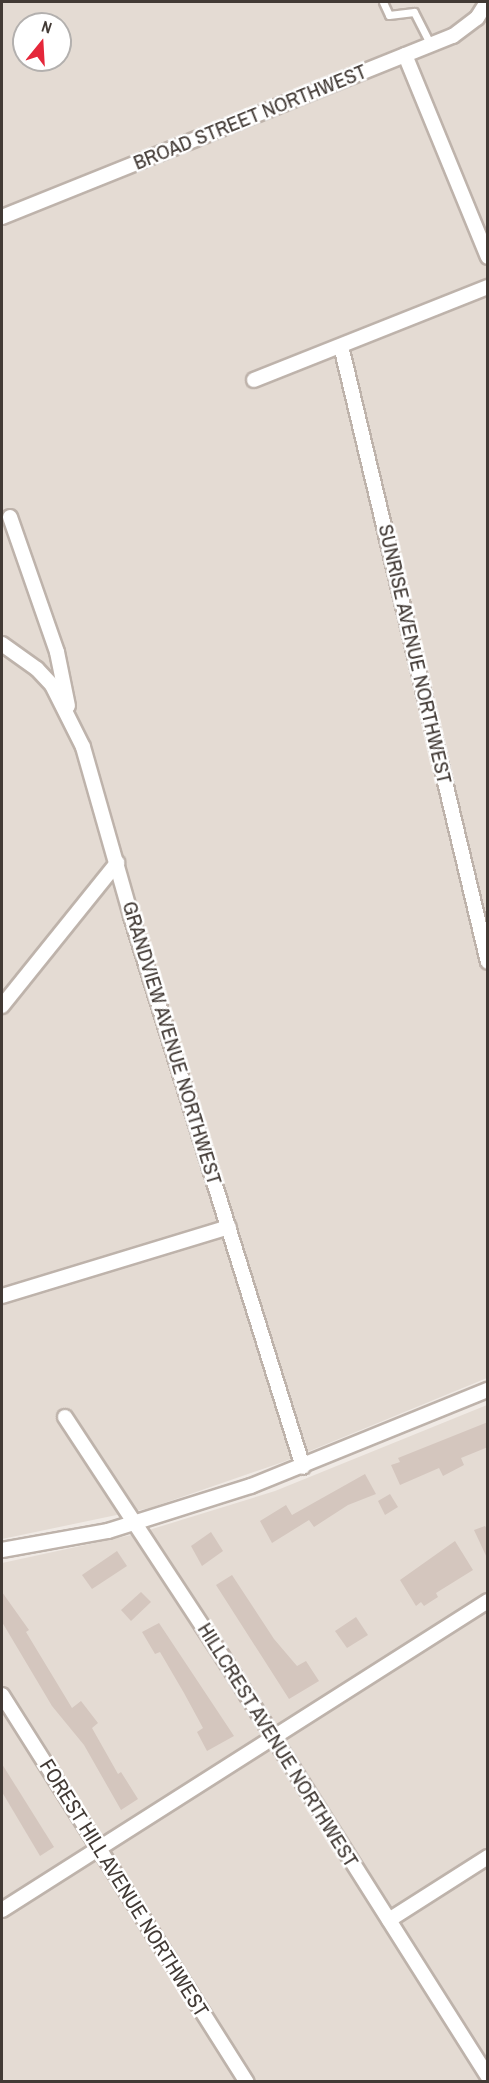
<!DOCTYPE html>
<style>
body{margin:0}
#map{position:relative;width:489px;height:2083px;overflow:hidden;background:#f0eae5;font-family:"Archivo Narrow",sans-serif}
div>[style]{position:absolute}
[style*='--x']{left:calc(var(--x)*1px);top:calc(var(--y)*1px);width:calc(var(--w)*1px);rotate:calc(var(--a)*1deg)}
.residential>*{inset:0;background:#e4dbd3}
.building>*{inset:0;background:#d4c6be}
.roads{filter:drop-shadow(2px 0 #beb3ab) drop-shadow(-2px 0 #beb3ab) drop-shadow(0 2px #beb3ab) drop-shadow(0 -2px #beb3ab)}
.lane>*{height:7px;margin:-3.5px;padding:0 3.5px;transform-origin:3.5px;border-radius:3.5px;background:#fff}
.street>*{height:14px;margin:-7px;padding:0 7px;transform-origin:7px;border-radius:7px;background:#fff}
span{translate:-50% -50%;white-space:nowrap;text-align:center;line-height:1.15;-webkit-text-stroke:5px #fff;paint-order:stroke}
.street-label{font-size:21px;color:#423a35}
.frame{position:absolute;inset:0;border:3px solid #423a35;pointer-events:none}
.north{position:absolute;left:12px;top:12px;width:60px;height:60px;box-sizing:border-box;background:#fff;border:2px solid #b3b0ae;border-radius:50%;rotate:18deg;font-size:16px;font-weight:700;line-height:24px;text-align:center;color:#423a35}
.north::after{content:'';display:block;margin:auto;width:21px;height:27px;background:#e5273a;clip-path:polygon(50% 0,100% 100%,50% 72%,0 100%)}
</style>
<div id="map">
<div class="residential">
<i style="clip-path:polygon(evenodd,2px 2px,487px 2px,487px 1378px,283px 1462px,150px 1508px,2px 1539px,2px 2px,24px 24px,60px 24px,60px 60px,24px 60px,24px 24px)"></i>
<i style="clip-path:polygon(487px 1405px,487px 2081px,2px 2082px,2px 1563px,136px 1534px,275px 1491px)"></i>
</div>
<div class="building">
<i style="clip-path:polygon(488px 1422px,488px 1447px,461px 1458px,464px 1465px,443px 1476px,439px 1468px,400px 1485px,391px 1465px,400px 1462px,398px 1458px)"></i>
<i style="clip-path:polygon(365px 1474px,376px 1494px,348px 1505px,314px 1527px,309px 1520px,272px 1543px,260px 1521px,286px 1505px,292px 1515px)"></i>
<i style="clip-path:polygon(390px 1494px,398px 1507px,385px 1515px,378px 1501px)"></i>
<i style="clip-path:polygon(485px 1526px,488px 1531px,488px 1560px,474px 1530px)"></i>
<i style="clip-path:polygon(211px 1532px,223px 1551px,202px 1566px,191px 1546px)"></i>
<i style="clip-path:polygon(455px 1541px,473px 1570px,436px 1593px,438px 1597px,424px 1606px,421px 1602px,416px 1606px,400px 1580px)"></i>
<i style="clip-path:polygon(117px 1551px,127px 1566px,92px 1589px,82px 1575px)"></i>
<i style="clip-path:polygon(232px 1575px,274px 1639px,297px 1666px,306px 1661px,319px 1681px,289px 1699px,216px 1585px)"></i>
<i style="clip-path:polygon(2px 1592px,29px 1630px,26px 1632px,72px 1708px,81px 1701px,98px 1723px,92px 1728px,118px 1774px,121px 1772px,138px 1799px,121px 1810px,84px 1745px,52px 1706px,2px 1622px)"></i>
<i style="clip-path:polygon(141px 1592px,151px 1602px,131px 1621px,121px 1610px)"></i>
<i style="clip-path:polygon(356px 1617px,368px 1635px,347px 1648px,335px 1631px)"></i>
<i style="clip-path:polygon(159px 1623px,234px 1736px,207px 1751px,197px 1732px,203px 1728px,184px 1693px,160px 1652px,155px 1654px,142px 1632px)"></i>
<i style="clip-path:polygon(2px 1764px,54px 1847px,40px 1856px,2px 1792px)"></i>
</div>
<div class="roads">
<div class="lane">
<i style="--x:383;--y:2;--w:14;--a:65"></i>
<i style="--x:389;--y:15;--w:25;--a:-7"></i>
<i style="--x:414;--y:12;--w:37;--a:63"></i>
</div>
<div class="street">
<i style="--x:405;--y:55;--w:218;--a:67.7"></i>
<i style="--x:2;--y:217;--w:486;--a:-21.9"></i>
<i style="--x:453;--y:36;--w:30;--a:-37"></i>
<i style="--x:477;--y:18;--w:19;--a:-58"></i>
<i style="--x:341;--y:346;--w:633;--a:76.58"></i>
<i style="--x:254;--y:380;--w:252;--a:-21.7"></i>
<i style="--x:10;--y:517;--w:143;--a:70.8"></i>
<i style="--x:57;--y:652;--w:55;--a:78.5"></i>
<i style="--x:2;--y:644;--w:43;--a:35.5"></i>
<i style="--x:37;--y:669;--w:22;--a:47"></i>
<i style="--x:52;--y:685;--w:69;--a:63.4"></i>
<i style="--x:83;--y:747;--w:176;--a:74.1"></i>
<i style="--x:131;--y:916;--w:577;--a:72.66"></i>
<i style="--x:2;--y:1006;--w:184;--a:-51.2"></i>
<i style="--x:2;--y:1296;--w:237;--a:-16.9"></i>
<i style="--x:65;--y:1417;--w:286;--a:56.7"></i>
<i style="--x:222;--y:1656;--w:497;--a:57.7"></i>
<i style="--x:2;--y:1550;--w:108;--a:-10.2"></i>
<i style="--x:108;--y:1531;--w:150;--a:-17.5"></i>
<i style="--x:251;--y:1486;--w:256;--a:-22.1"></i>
<i style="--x:2;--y:1695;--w:458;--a:57.7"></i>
<i style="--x:2;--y:1910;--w:576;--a:-32.45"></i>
<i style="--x:389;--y:1920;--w:117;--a:-32.5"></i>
</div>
</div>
<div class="street-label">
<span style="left:250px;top:117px;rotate:-22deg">BROAD STREET NORTHWEST</span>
<span style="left:415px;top:654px;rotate:77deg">SUNRISE AVENUE NORTHWEST</span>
<span style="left:172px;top:1043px;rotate:73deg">GRANDVIEW AVENUE NORTHWEST</span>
<span style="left:278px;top:1745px;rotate:58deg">HILLCREST AVENUE NORTHWEST</span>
<span style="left:124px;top:1888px;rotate:58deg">FOREST HILL AVENUE NORTHWEST</span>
</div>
<div class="frame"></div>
<div class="north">N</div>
</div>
